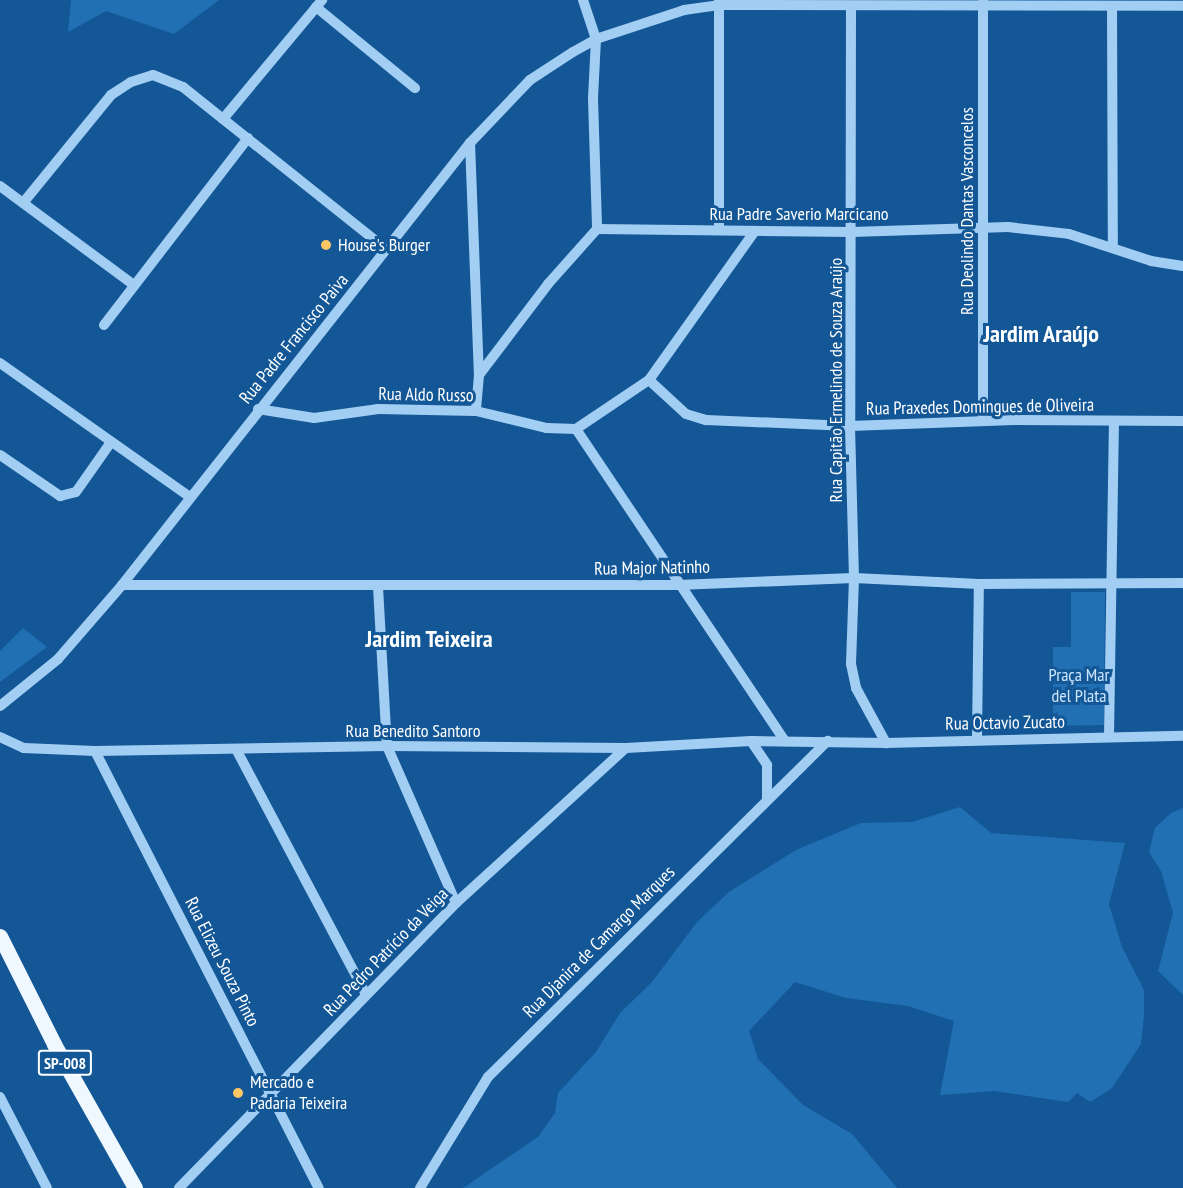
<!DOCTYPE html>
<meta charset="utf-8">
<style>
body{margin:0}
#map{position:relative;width:1183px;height:1188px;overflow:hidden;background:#135797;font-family:"PT Sans Narrow",sans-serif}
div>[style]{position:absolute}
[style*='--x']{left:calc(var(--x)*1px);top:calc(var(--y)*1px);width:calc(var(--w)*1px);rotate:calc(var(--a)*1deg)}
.green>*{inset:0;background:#2170b4}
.minor>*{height:10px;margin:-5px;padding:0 5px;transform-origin:5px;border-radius:5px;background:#a3cef3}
.major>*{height:15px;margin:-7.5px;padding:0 7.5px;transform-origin:7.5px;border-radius:7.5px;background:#eff7ff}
.dots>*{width:16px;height:16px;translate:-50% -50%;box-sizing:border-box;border:3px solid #135797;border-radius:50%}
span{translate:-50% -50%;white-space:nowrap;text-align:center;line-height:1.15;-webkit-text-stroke:6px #135797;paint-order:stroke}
.shield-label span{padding:2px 4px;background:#135797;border:2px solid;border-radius:4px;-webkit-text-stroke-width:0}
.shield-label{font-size:16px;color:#fff;font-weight:700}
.street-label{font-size:18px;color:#fff}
.poi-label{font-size:18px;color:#fff}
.left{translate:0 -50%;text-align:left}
.park-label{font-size:18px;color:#cbe6fd}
.district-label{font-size:24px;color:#fff;font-weight:700}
</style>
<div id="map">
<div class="green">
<i style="clip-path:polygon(71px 0,219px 0,174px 34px,106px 11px,68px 32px)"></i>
<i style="clip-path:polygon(1071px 592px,1105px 592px,1104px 725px,1053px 726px,1053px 647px,1071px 647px)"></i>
<i style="clip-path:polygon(23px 628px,47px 647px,0 682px,0 651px)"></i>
<i style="clip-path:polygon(960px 807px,991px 833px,1125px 843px,1109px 904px,1122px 947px,1144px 990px,1144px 1016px,1141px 1044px,1112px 1088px,1090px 1102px,1077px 1093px,1068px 1102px,994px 1091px,940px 1095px,954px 1021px,908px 1006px,846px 998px,795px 982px,749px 1031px,758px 1059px,803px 1105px,852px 1134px,897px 1188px,463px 1188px,538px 1137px,555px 1113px,558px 1093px,596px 1052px,620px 1013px,652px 982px,697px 922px,729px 892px,796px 850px,861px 823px,912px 822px)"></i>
<i style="clip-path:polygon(1183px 808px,1183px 995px,1158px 971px,1173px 913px,1161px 871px,1149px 852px,1155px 828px,1171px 813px)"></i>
</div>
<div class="minor">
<i style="--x:583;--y:0;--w:41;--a:71.6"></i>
<i style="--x:596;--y:39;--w:60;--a:92.9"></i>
<i style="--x:593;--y:99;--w:130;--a:88.2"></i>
<i style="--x:719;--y:0;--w:230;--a:90"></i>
<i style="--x:1112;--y:6;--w:242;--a:89.8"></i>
<i style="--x:316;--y:7;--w:128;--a:39.3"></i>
<i style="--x:851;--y:8;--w:418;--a:90.1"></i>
<i style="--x:850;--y:426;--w:152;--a:88.5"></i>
<i style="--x:854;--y:578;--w:86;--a:92"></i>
<i style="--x:851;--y:664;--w:25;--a:78"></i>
<i style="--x:856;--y:688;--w:63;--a:61.4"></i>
<i style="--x:223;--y:119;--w:155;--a:-50.2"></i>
<i style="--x:470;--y:143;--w:232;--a:87.8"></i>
<i style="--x:479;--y:375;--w:36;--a:95"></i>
<i style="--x:0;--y:186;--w:167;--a:36.5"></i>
<i style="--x:23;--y:203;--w:139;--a:-50.8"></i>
<i style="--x:111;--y:95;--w:24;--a:-33"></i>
<i style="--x:131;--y:82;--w:23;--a:-18"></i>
<i style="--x:153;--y:75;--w:32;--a:22"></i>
<i style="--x:183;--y:87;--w:260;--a:38.6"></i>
<i style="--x:104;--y:325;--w:236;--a:-52.4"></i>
<i style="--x:0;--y:363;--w:232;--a:35.2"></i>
<i style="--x:479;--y:375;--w:114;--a:-52.8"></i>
<i style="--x:548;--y:284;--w:74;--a:-48.3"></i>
<i style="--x:597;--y:229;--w:255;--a:0.7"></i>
<i style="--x:852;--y:232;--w:156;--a:-1.8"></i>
<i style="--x:1008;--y:227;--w:61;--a:6.5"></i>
<i style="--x:1069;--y:234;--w:86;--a:18.2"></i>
<i style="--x:1151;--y:261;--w:32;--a:9"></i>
<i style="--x:649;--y:380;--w:50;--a:42.6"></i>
<i style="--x:686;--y:414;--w:21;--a:17"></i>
<i style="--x:706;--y:420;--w:144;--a:2.4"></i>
<i style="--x:850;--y:426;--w:164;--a:-2.1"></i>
<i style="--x:1014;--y:420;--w:169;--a:0.3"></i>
<i style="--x:258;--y:409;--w:57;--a:9.1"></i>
<i style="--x:314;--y:418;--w:65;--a:-8"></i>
<i style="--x:378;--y:409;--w:98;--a:1.2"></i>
<i style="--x:476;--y:411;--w:73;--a:13.5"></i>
<i style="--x:547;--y:428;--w:29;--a:2"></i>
<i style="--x:576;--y:429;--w:88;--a:-33.9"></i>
<i style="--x:649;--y:380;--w:183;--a:-54.6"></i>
<i style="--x:983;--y:421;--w:419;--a:-90"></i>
<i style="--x:576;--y:429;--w:376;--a:56.2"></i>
<i style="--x:0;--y:455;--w:73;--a:34.3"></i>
<i style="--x:60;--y:496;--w:16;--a:-14"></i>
<i style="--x:76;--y:492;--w:61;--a:-55"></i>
<i style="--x:122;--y:585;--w:556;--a:0"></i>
<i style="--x:678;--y:585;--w:176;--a:-2.3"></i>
<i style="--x:854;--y:578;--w:125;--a:2.7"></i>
<i style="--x:979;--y:584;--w:204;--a:-0.3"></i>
<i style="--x:378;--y:587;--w:159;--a:86.8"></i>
<i style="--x:387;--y:746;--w:171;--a:66.3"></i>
<i style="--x:0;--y:706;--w:75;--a:-39"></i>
<i style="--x:58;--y:659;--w:98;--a:-49.1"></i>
<i style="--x:122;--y:585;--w:563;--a:-51.79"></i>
<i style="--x:470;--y:143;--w:87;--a:-46.4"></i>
<i style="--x:530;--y:80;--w:51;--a:-33.1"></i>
<i style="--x:573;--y:52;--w:26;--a:-29"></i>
<i style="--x:596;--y:39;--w:93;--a:-18.2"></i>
<i style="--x:684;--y:10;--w:35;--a:-8"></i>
<i style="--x:719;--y:5;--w:464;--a:0.1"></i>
<i style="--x:0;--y:737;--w:26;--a:25"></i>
<i style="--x:24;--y:748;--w:71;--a:2.4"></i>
<i style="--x:95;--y:751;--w:292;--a:-1"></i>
<i style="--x:387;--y:746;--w:239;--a:0.5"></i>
<i style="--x:626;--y:748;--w:125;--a:-3.2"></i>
<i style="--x:751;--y:741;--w:135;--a:0.8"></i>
<i style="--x:886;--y:743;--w:297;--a:-1.4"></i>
<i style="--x:1109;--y:737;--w:316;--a:-89.1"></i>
<i style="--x:977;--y:738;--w:154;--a:-89.3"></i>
<i style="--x:751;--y:741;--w:29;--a:56"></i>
<i style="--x:767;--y:765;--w:34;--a:90"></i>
<i style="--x:236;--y:749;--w:278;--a:62.1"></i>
<i style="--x:95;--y:751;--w:491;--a:62.9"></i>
<i style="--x:0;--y:1097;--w:102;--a:62.7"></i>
<i style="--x:179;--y:1188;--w:397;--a:-45.8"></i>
<i style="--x:456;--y:903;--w:230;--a:-42.4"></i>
<i style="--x:420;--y:1188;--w:130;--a:-58.5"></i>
<i style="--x:488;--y:1077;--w:478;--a:-44.7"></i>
</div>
<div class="major">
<i style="--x:0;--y:936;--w:121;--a:63.4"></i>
<i style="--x:54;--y:1044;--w:165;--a:60.6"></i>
</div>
<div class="dots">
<i style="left:326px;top:245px;background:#ffc665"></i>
<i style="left:238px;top:1093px;background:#ffc665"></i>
</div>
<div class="shield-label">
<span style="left:65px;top:1063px">SP-008</span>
</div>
<div class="street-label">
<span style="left:967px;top:211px;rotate:-90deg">Rua Deolindo Dantas Vasconcelos</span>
<span style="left:799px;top:214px">Rua Padre Saverio Marcicano</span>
<span style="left:294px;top:339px;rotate:-51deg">Rua Padre Francisco Paiva</span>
<span style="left:836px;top:380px;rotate:-90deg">Rua Capitão Ermelindo de Souza Araújo</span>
<span style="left:426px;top:395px;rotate:1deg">Rua Aldo Russo</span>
<span style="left:980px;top:407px;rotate:-1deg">Rua Praxedes Domingues de Oliveira</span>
<span style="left:652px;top:568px;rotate:-1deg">Rua Major Natinho</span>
<span style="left:1005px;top:723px;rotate:-1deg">Rua Octavio Zucato</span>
<span style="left:413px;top:731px">Rua Benedito Santoro</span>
<span style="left:599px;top:942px;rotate:-45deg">Rua Djanira de Camargo Marques</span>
<span style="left:386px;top:952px;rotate:-46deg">Rua Pedro Patrício da Veiga</span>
<span style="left:222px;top:962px;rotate:63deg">Rua Elizeu Souza Pinto</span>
</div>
<div class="poi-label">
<span class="left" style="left:338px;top:245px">House's Burger</span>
<span class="left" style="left:250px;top:1093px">Mercado e<br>Padaria Teixeira</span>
</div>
<div class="park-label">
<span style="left:1079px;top:686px">Praça Mar<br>del Plata</span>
</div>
<div class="district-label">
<span style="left:1041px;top:334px">Jardim Araújo</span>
<span style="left:429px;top:639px">Jardim Teixeira</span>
</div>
</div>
